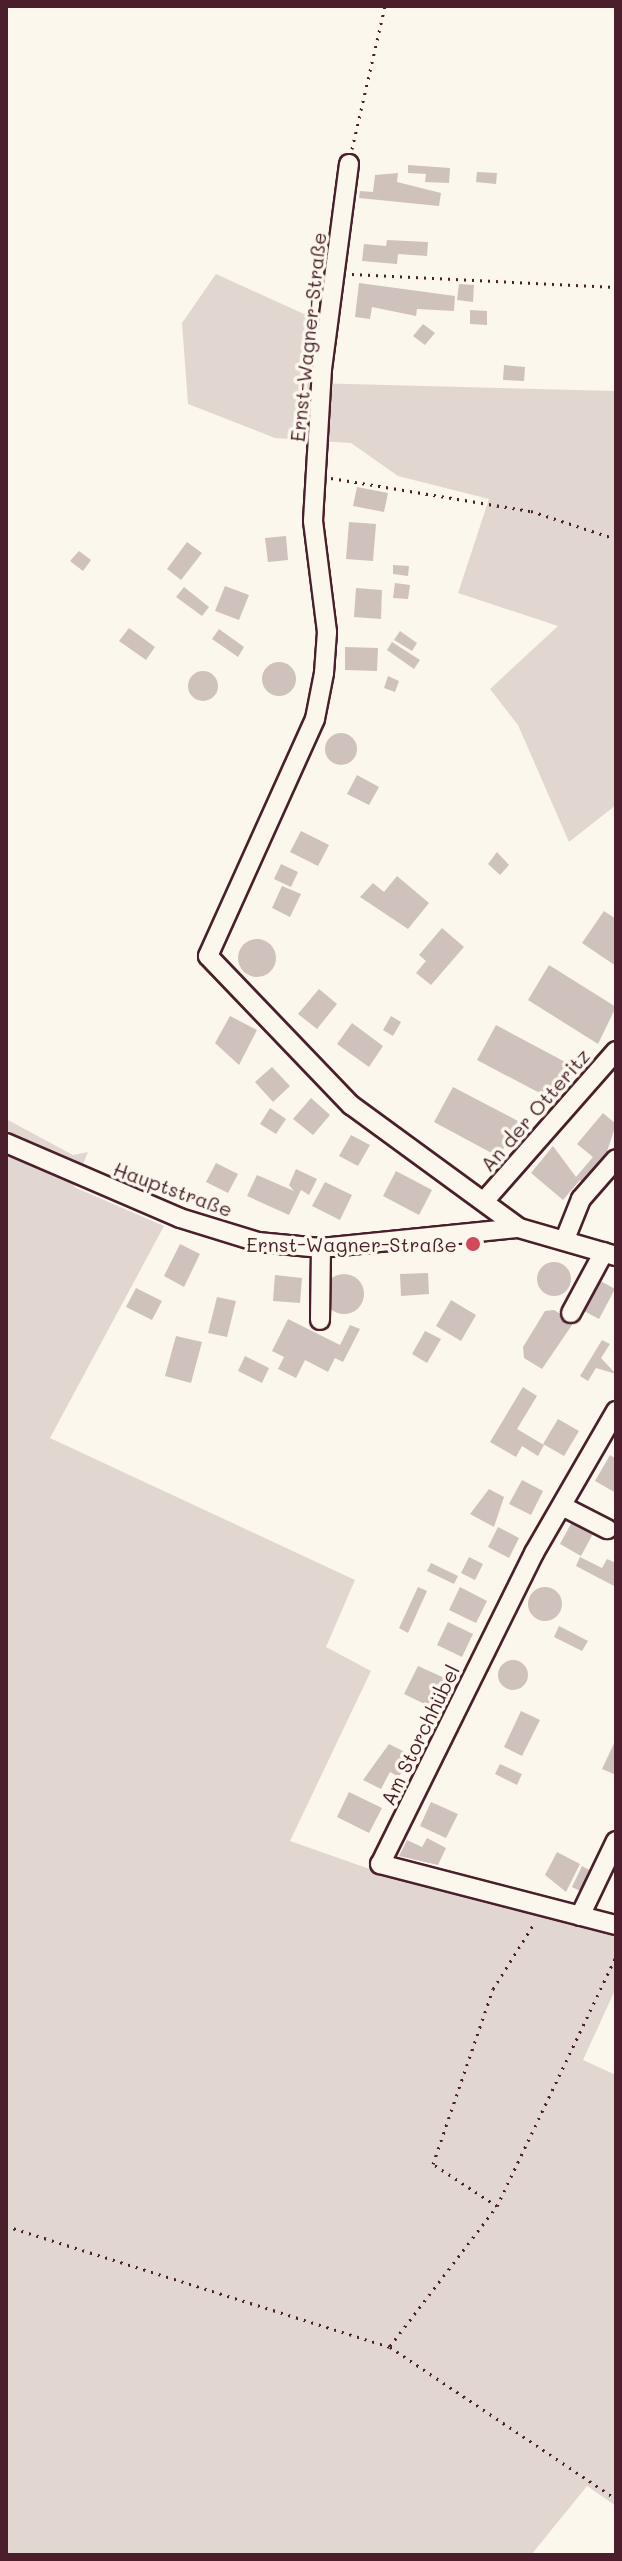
<!DOCTYPE html>
<meta charset="utf-8">
<style>
body{margin:0}
#map{position:relative;width:622px;height:2561px;overflow:hidden;background:#fbf7ec;font-family:Mali,sans-serif}
div>[style]{position:absolute}
[style*='--x']{left:calc(var(--x)*1px);top:calc(var(--y)*1px);width:calc(var(--w)*1px);rotate:calc(var(--a)*1deg)}
.green>*{inset:0;background:#e2d7d0}
.building>*{inset:0;background:#cfc2bc}
.round{border-radius:50%}
.path>*{height:3px;margin-top:-1.5px;transform-origin:0;background:repeating-linear-gradient(90deg,#4a1f2b 0 2px,transparent 0 8px)}
.roads{filter:drop-shadow(2px 0 #4a1f2b) drop-shadow(-2px 0 #4a1f2b) drop-shadow(0 2px #4a1f2b) drop-shadow(0 -2px #4a1f2b)}
.minor>*{height:18px;margin:-9px;padding:0 9px;transform-origin:9px;border-radius:9px;background:#fbf7ec}
.dots>*{width:22px;height:22px;translate:-50% -50%;box-sizing:border-box;border:4px solid #fbf7ec;border-radius:50%}
span{translate:-50% -50%;white-space:nowrap;text-align:center;line-height:1.15;-webkit-text-stroke:7px #fbf7ec;paint-order:stroke}
.street-label{font-size:20px;color:#4a1f2b}
.poi-label{font-size:20px;color:#4a1f2b}
.right{translate:-100% -50%;text-align:right}
.frame{position:absolute;inset:0;border:8px solid #4a1f2b;pointer-events:none}
</style>
<div id="map">
<div class="green">
<i style="clip-path:polygon(216px 274px,315px 319px,311px 383px,616px 391px,616px 805px,569px 842px,518px 725px,490px 689px,558px 626px,458px 593px,489px 499px,398px 476px,351px 443px,275px 438px,188px 404px,182px 323px)"></i>
<i style="clip-path:polygon(6px 1119px,73px 1155px,88px 1152px,74px 1187px,164px 1226px,50px 1438px,355px 1580px,326px 1647px,371px 1671px,290px 1841px,381px 1873px,616px 1933px,616px 1988px,583px 2060px,616px 2075px,616px 2506px,587px 2486px,531px 2555px,6px 2555px)"></i>
</div>
<div class="building">
<i style="clip-path:polygon(408px 165px,450px 168px,449px 183px,425px 182px,426px 174px,408px 173px)"></i>
<i style="clip-path:polygon(477px 172px,497px 173px,496px 184px,476px 182px)"></i>
<i style="clip-path:polygon(398px 173px,397px 182px,441px 193px,439px 206px,359px 198px,360px 191px,373px 192px,375px 175px)"></i>
<i style="clip-path:polygon(387px 240px,428px 242px,427px 256px,398px 254px,397px 264px,362px 261px,364px 244px,386px 246px)"></i>
<i style="clip-path:polygon(359px 283px,455px 296px,454px 311px,417px 309px,416px 316px,372px 307px,370px 319px,355px 317px)"></i>
<i style="clip-path:polygon(459px 284px,474px 285px,473px 302px,457px 300px)"></i>
<i style="clip-path:polygon(470px 310px,487px 311px,487px 325px,470px 324px)"></i>
<i style="clip-path:polygon(423px 324px,435px 333px,425px 345px,413px 336px)"></i>
<i style="clip-path:polygon(504px 365px,525px 367px,524px 381px,503px 380px)"></i>
<i style="clip-path:polygon(357px 487px,388px 493px,384px 512px,353px 506px)"></i>
<i style="clip-path:polygon(349px 522px,376px 524px,373px 561px,346px 559px)"></i>
<i style="clip-path:polygon(286px 536px,288px 560px,268px 562px,265px 538px)"></i>
<i style="clip-path:polygon(187px 542px,202px 553px,181px 580px,167px 569px)"></i>
<i style="clip-path:polygon(79px 551px,91px 560px,83px 571px,70px 561px)"></i>
<i style="clip-path:polygon(393px 565px,409px 566px,408px 576px,393px 574px)"></i>
<i style="clip-path:polygon(395px 583px,410px 585px,408px 599px,393px 598px)"></i>
<i style="clip-path:polygon(225px 586px,249px 595px,239px 620px,215px 611px)"></i>
<i style="clip-path:polygon(184px 587px,209px 607px,202px 616px,176px 597px)"></i>
<i style="clip-path:polygon(356px 588px,382px 590px,381px 619px,354px 617px)"></i>
<i style="clip-path:polygon(129px 628px,155px 647px,146px 660px,119px 641px)"></i>
<i style="clip-path:polygon(219px 629px,244px 647px,238px 657px,212px 639px)"></i>
<i style="clip-path:polygon(400px 631px,417px 643px,412px 651px,394px 640px)"></i>
<i style="clip-path:polygon(392px 642px,420px 660px,414px 669px,387px 650px)"></i>
<i style="clip-path:polygon(345px 647px,378px 648px,377px 671px,345px 670px)"></i>
<i class="round" style="left:262px;top:662px;width:34px;height:34px"></i>
<i class="round" style="left:188px;top:671px;width:30px;height:30px"></i>
<i style="clip-path:polygon(388px 676px,399px 681px,395px 692px,384px 688px)"></i>
<i class="round" style="left:325px;top:733px;width:32px;height:32px"></i>
<i style="clip-path:polygon(357px 775px,379px 787px,369px 805px,347px 794px)"></i>
<i style="clip-path:polygon(301px 831px,329px 845px,318px 866px,290px 852px)"></i>
<i style="clip-path:polygon(497px 852px,509px 865px,500px 875px,488px 864px)"></i>
<i style="clip-path:polygon(281px 864px,298px 872px,291px 887px,274px 879px)"></i>
<i style="clip-path:polygon(397px 876px,429px 903px,408px 929px,360px 897px,373px 883px,384px 892px)"></i>
<i style="clip-path:polygon(282px 886px,301px 894px,290px 917px,272px 908px)"></i>
<i style="clip-path:polygon(604px 911px,616px 919px,616px 966px,582px 943px)"></i>
<i style="clip-path:polygon(442px 928px,464px 947px,431px 985px,416px 973px,426px 961px,419px 955px)"></i>
<i class="round" style="left:238px;top:939px;width:38px;height:38px"></i>
<i style="clip-path:polygon(549px 965px,616px 1007px,598px 1044px,528px 1000px)"></i>
<i style="clip-path:polygon(319px 989px,337px 1004px,317px 1029px,298px 1014px)"></i>
<i style="clip-path:polygon(230px 1016px,257px 1030px,239px 1065px,215px 1043px)"></i>
<i style="clip-path:polygon(391px 1016px,401px 1022px,393px 1036px,383px 1030px)"></i>
<i style="clip-path:polygon(352px 1023px,383px 1046px,369px 1067px,337px 1044px)"></i>
<i style="clip-path:polygon(496px 1025px,569px 1064px,551px 1099px,477px 1060px)"></i>
<i style="clip-path:polygon(272px 1067px,290px 1086px,273px 1102px,255px 1082px)"></i>
<i style="clip-path:polygon(453px 1087px,518px 1121px,499px 1157px,434px 1122px)"></i>
<i style="clip-path:polygon(311px 1098px,330px 1115px,313px 1135px,293px 1119px)"></i>
<i style="clip-path:polygon(270px 1108px,286px 1119px,276px 1134px,260px 1124px)"></i>
<i style="clip-path:polygon(603px 1113px,616px 1124px,607px 1152px,612px 1157px,587px 1186px,580px 1180px,563px 1200px,531px 1173px,553px 1146px,576px 1177px,593px 1157px,577px 1144px)"></i>
<i style="clip-path:polygon(351px 1135px,370px 1145px,358px 1166px,339px 1156px)"></i>
<i style="clip-path:polygon(216px 1163px,238px 1174px,228px 1193px,206px 1182px)"></i>
<i style="clip-path:polygon(296px 1169px,317px 1179px,309px 1195px,301px 1190px,289px 1215px,247px 1196px,257px 1175px,294px 1191px,289px 1185px)"></i>
<i style="clip-path:polygon(396px 1171px,432px 1190px,419px 1215px,383px 1196px)"></i>
<i style="clip-path:polygon(325px 1182px,352px 1195px,340px 1220px,312px 1206px)"></i>
<i style="clip-path:polygon(180px 1244px,200px 1254px,184px 1287px,164px 1276px)"></i>
<i class="round" style="left:537px;top:1262px;width:34px;height:34px"></i>
<i style="clip-path:polygon(428px 1273px,429px 1294px,401px 1296px,400px 1274px)"></i>
<i class="round" style="left:324px;top:1274px;width:40px;height:40px"></i>
<i style="clip-path:polygon(275px 1275px,302px 1278px,300px 1303px,273px 1301px)"></i>
<i style="clip-path:polygon(597px 1279px,615px 1289px,599px 1319px,580px 1309px)"></i>
<i style="clip-path:polygon(136px 1288px,162px 1301px,152px 1320px,126px 1307px)"></i>
<i style="clip-path:polygon(217px 1297px,236px 1301px,227px 1337px,208px 1333px)"></i>
<i style="clip-path:polygon(451px 1300px,476px 1315px,461px 1341px,436px 1326px)"></i>
<i style="clip-path:polygon(554px 1310px,574px 1322px,542px 1369px,524px 1358px,523px 1347px,545px 1311px)"></i>
<i style="clip-path:polygon(288px 1319px,340px 1345px,350px 1325px,360px 1329px,343px 1362px,335px 1358px,328px 1372px,305px 1360px,296px 1378px,278px 1369px,284px 1357px,272px 1351px)"></i>
<i style="clip-path:polygon(425px 1331px,441px 1339px,427px 1363px,412px 1354px)"></i>
<i style="clip-path:polygon(176px 1336px,202px 1342px,191px 1383px,165px 1376px)"></i>
<i style="clip-path:polygon(602px 1340px,610px 1344px,601px 1358px,616px 1374px,596px 1368px,588px 1381px,580px 1376px)"></i>
<i style="clip-path:polygon(245px 1356px,269px 1368px,262px 1383px,238px 1371px)"></i>
<i style="clip-path:polygon(523px 1387px,537px 1396px,517px 1429px,544px 1445px,538px 1456px,522px 1446px,516px 1457px,490px 1442px)"></i>
<i style="clip-path:polygon(558px 1419px,579px 1431px,564px 1456px,543px 1444px)"></i>
<i style="clip-path:polygon(610px 1455px,616px 1459px,616px 1493px,595px 1481px)"></i>
<i style="clip-path:polygon(522px 1480px,543px 1491px,531px 1515px,509px 1504px)"></i>
<i style="clip-path:polygon(489px 1489px,504px 1497px,494px 1527px,470px 1514px)"></i>
<i style="clip-path:polygon(574px 1518px,595px 1530px,581px 1556px,560px 1544px)"></i>
<i style="clip-path:polygon(498px 1527px,519px 1538px,509px 1558px,488px 1547px)"></i>
<i style="clip-path:polygon(469px 1557px,483px 1564px,475px 1580px,461px 1573px)"></i>
<i style="clip-path:polygon(580px 1557px,602px 1568px,607px 1559px,616px 1563px,616px 1587px,576px 1566px)"></i>
<i style="clip-path:polygon(431px 1563px,458px 1576px,454px 1584px,427px 1571px)"></i>
<i class="round" style="left:528px;top:1587px;width:34px;height:34px"></i>
<i style="clip-path:polygon(418px 1587px,427px 1591px,408px 1633px,399px 1628px)"></i>
<i style="clip-path:polygon(460px 1587px,487px 1601px,476px 1623px,449px 1610px)"></i>
<i style="clip-path:polygon(448px 1622px,473px 1634px,462px 1657px,437px 1645px)"></i>
<i style="clip-path:polygon(559px 1626px,588px 1641px,582px 1651px,554px 1637px)"></i>
<i class="round" style="left:498px;top:1660px;width:30px;height:30px"></i>
<i style="clip-path:polygon(418px 1666px,449px 1680px,435px 1709px,404px 1694px)"></i>
<i style="clip-path:polygon(521px 1711px,540px 1720px,522px 1756px,504px 1747px)"></i>
<i style="clip-path:polygon(616px 1739px,616px 1775px,602px 1769px)"></i>
<i style="clip-path:polygon(389px 1744px,411px 1755px,399px 1777px,390px 1772px,381px 1789px,363px 1780px)"></i>
<i style="clip-path:polygon(500px 1764px,522px 1774px,517px 1785px,495px 1774px)"></i>
<i style="clip-path:polygon(349px 1792px,382px 1808px,369px 1833px,337px 1817px)"></i>
<i style="clip-path:polygon(431px 1802px,458px 1814px,446px 1838px,420px 1826px)"></i>
<i style="clip-path:polygon(427px 1838px,446px 1848px,438px 1865px,399px 1856px,407px 1840px,422px 1847px)"></i>
<i style="clip-path:polygon(557px 1852px,580px 1864px,566px 1892px,545px 1875px)"></i>
<i style="clip-path:polygon(582px 1866px,595px 1873px,584px 1893px,572px 1887px)"></i>
</div>
<div class="path">
<i style="--x:352;--y:149;--w:147;--a:-77"></i>
<i style="--x:352;--y:274;--w:264;--a:2.8"></i>
<i style="--x:331;--y:478;--w:203;--a:9.4"></i>
<i style="--x:531;--y:511;--w:89;--a:18.2"></i>
<i style="--x:497;--y:2206;--w:77;--a:-146.7"></i>
<i style="--x:433;--y:2164;--w:185;--a:-71.1"></i>
<i style="--x:493;--y:1989;--w:79;--a:-57.9"></i>
<i style="--x:6;--y:2226;--w:403;--a:17.5"></i>
<i style="--x:390;--y:2347;--w:272;--a:33.9"></i>
<i style="--x:390;--y:2346;--w:176;--a:-52.6"></i>
<i style="--x:497;--y:2206;--w:276;--a:-64.5"></i>
</div>
<div class="roads">
<div class="minor">
<i style="--x:349;--y:164;--w:207;--a:97.5"></i>
<i style="--x:322;--y:369;--w:152;--a:93.4"></i>
<i style="--x:313;--y:521;--w:112;--a:82.8"></i>
<i style="--x:327;--y:632;--w:41;--a:94.2"></i>
<i style="--x:324;--y:673;--w:47;--a:101.1"></i>
<i style="--x:315;--y:719;--w:260;--a:114.3"></i>
<i style="--x:208;--y:956;--w:207;--a:46.2"></i>
<i style="--x:351;--y:1105;--w:208;--a:36.2"></i>
<i style="--x:6;--y:1143;--w:189;--a:23.3"></i>
<i style="--x:180;--y:1218;--w:82;--a:17.1"></i>
<i style="--x:258;--y:1242;--w:63;--a:5.4"></i>
<i style="--x:321;--y:1248;--w:199;--a:-5.8"></i>
<i style="--x:519;--y:1228;--w:101;--a:16.1"></i>
<i style="--x:486;--y:1199;--w:197;--a:-48.7"></i>
<i style="--x:565;--y:1239;--w:43;--a:-68.2"></i>
<i style="--x:581;--y:1199;--w:53;--a:-48.8"></i>
<i style="--x:571;--y:1313;--w:69;--a:-61.6"></i>
<i style="--x:320;--y:1320;--w:72;--a:-89.2"></i>
<i style="--x:616;--y:1411;--w:164;--a:120"></i>
<i style="--x:534;--y:1553;--w:347;--a:116.3"></i>
<i style="--x:380;--y:1864;--w:244;--a:14.5"></i>
<i style="--x:562;--y:1506;--w:51;--a:27.1"></i>
<i style="--x:580;--y:1916;--w:83;--a:-64.4"></i>
</div>
</div>
<div class="dots">
<i style="left:473px;top:1244px;background:#d1495b"></i>
</div>
<div class="street-label">
<span style="left:308px;top:337px;rotate:-84deg">Ernst-Wagner-Straße</span>
<span style="left:535px;top:1110px;rotate:-49deg">An der Otteritz</span>
<span style="left:173px;top:1189px;rotate:20deg">Hauptstraße</span>
<span style="left:420px;top:1735px;rotate:-64deg">Am Storchhübel</span>
</div>
<div class="poi-label">
<span class="right" style="left:457px;top:1244px">Ernst-Wagner-Straße</span>
</div>
<div class="frame"></div>
</div>
